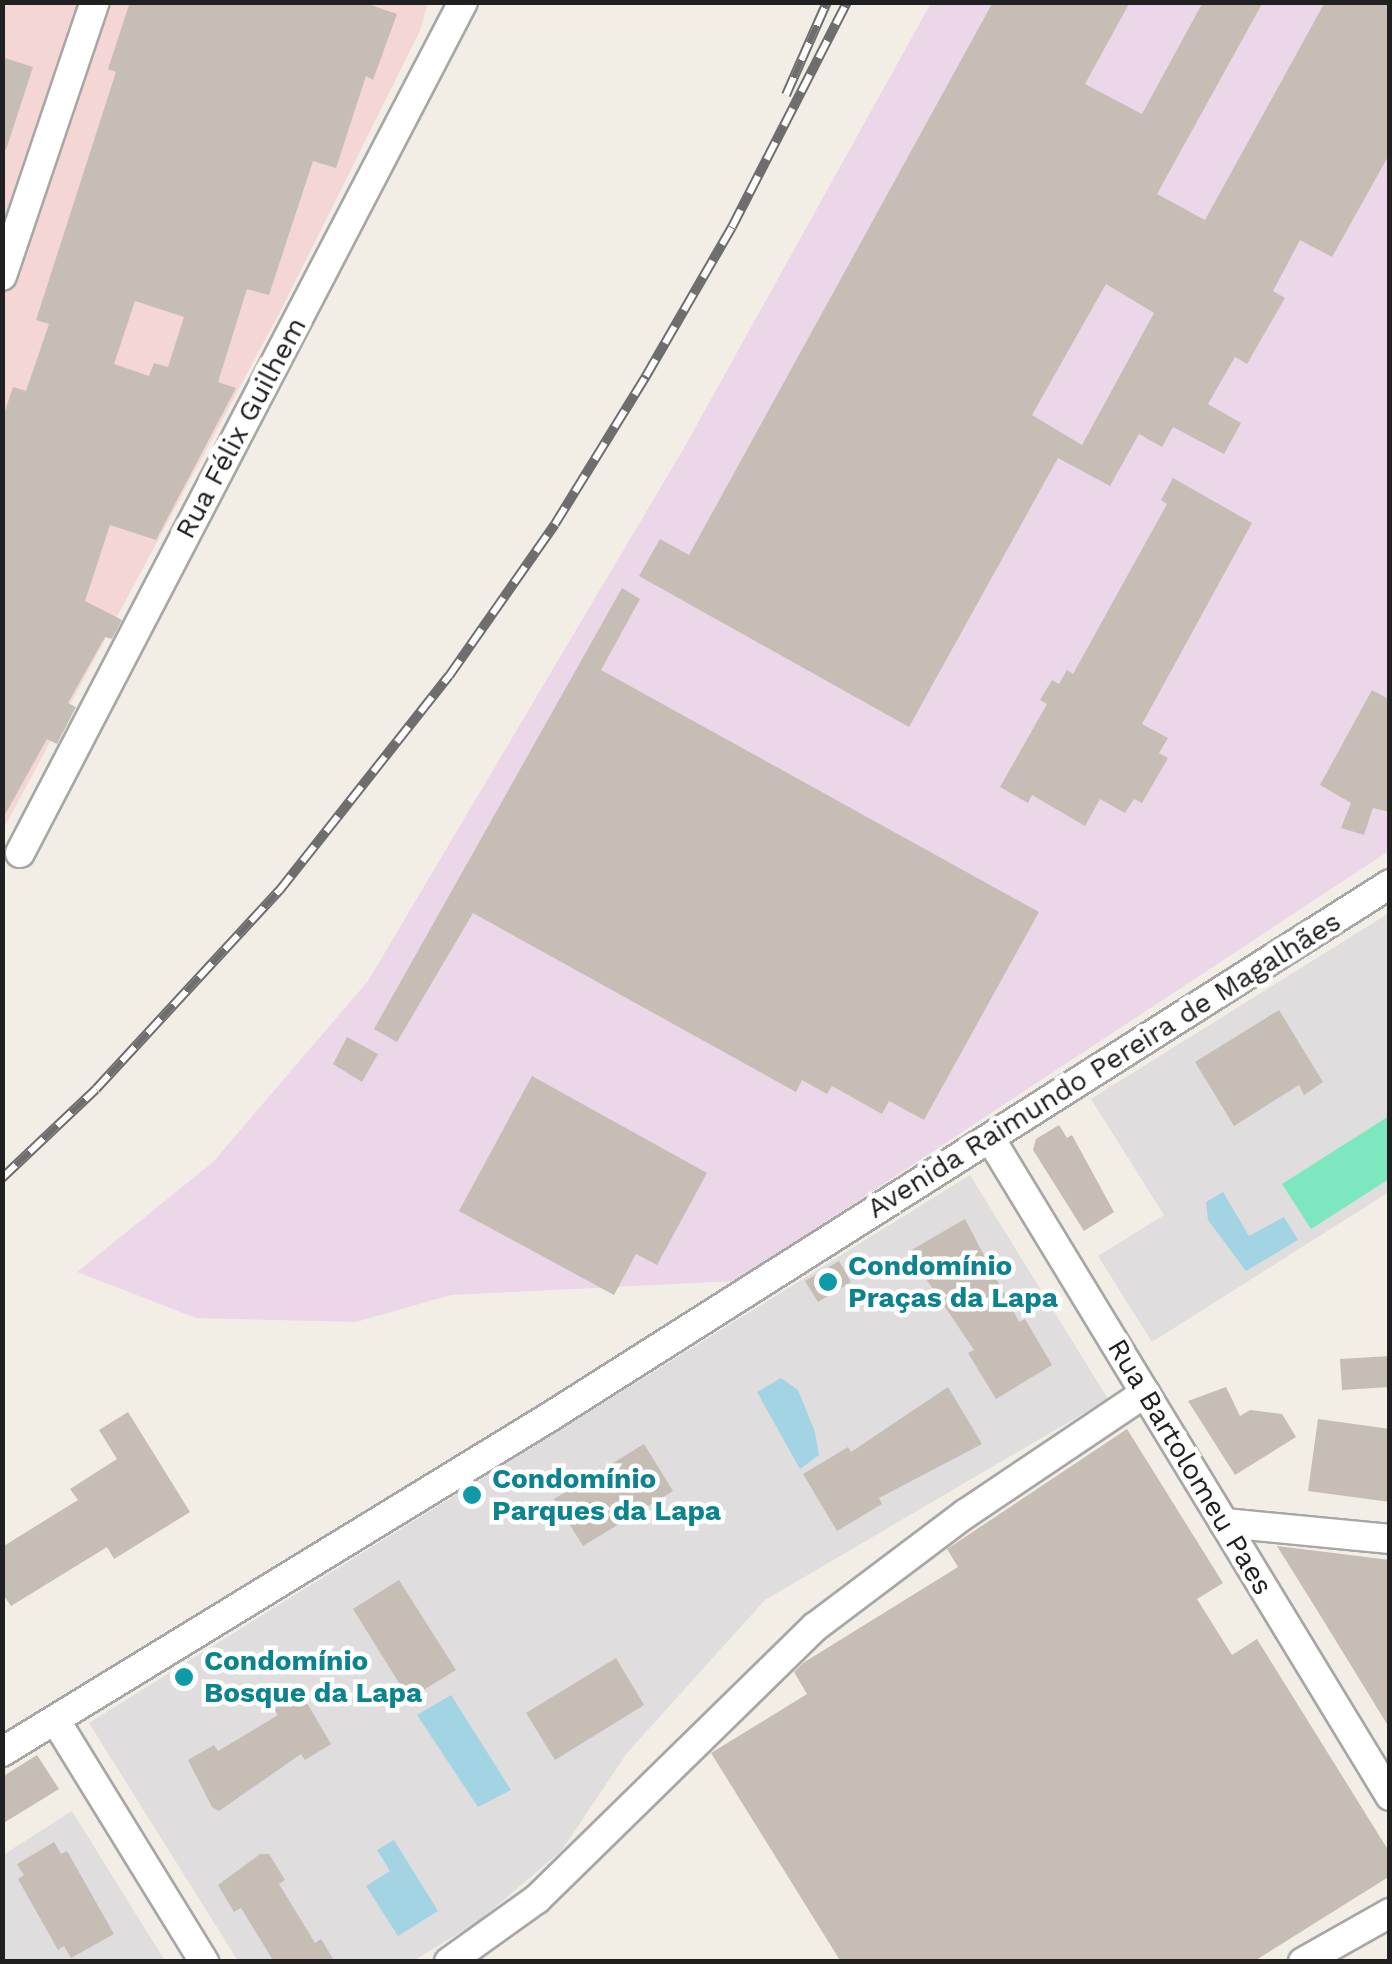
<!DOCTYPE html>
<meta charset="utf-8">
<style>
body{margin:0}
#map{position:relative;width:1392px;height:1964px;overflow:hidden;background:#f2eee6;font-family:"Work Sans",sans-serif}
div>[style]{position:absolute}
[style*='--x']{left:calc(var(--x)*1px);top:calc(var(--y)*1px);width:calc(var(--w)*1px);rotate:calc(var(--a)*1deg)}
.residential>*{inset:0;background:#dfdddd}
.commercial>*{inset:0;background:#f4d6d4}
.industrial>*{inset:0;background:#ebd7e8}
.pitch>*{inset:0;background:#7de8bf}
.water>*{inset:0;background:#a3d4e3}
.building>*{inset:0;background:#c6bdb5}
.roads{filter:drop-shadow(2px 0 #a7a7a7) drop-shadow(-2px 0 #a7a7a7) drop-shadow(0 2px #a7a7a7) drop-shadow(0 -2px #a7a7a7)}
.minor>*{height:28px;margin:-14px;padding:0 14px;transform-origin:14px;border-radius:14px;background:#fff}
.rail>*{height:10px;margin-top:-5px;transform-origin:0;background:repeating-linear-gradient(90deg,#fff 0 19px,#6e6e6e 0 38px);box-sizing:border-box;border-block:2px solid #6e6e6e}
.dots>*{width:28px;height:28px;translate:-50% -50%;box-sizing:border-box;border:5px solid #fff;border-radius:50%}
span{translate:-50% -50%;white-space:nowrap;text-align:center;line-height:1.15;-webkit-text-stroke:9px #fff;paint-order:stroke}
.street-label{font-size:28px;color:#202020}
.culture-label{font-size:28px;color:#0d838f;font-weight:700}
.left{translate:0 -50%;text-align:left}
.frame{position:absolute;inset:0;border:5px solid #202020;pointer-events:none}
</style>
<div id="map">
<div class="residential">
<i style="clip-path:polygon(1389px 913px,1389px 1192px,1152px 1342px,1098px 1256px,1164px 1215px,1091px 1099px)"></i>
<i style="clip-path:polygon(970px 1175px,1108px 1399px,765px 1600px,627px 1753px,562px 1850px,479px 1921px,413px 1961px,238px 1961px,89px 1723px)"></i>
<i style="clip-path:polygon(72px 1811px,165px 1961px,3px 1962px,3px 1855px)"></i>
</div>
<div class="commercial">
<i style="clip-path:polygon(3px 3px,428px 3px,420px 31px,281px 310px,3px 830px)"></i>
</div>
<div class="industrial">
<i style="clip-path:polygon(931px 3px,1389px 3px,1389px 851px,736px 1281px,451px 1295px,356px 1322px,196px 1318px,77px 1272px,213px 1162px,368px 981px,684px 448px)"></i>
</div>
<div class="pitch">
<i style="clip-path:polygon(1389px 1116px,1389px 1179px,1311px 1229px,1282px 1184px)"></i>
</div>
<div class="water">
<i style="clip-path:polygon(1223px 1192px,1249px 1236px,1284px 1217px,1298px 1240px,1246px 1271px,1208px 1220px,1206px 1202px)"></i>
<i style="clip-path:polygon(781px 1378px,798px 1390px,815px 1432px,819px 1455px,800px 1469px,757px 1392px)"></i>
<i style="clip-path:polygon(451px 1695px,511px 1790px,478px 1807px,417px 1715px)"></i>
<i style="clip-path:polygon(394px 1840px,438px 1911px,398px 1936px,366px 1886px,390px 1871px,377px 1850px)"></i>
</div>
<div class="building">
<i style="clip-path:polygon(evenodd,130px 2px,362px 2px,397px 14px,373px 80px,366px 76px,336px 168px,313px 161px,269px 295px,247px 289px,218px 382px,236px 388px,156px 540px,110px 525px,85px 601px,122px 620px,112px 639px,105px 637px,68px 703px,76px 707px,57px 744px,47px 739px,2px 820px,2px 420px,13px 387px,26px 391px,49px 324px,36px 320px,116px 72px,108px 69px,130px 2px,135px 301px,184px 317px,168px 367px,154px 363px,149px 376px,114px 364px,135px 301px)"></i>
<i style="clip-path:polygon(evenodd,993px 2px,1130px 2px,1085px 84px,1142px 114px,1203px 2px,1263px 2px,1157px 194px,1205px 220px,1325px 2px,1390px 2px,1390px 153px,1332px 257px,1300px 240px,1273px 291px,1285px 298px,1247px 364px,1235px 357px,1208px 404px,1241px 423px,1224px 454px,1173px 427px,1162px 447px,1139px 434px,1110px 486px,1058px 458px,909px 727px,639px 576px,660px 539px,689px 555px,993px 2px,1106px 284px,1154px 313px,1082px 445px,1032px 415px,1106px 284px)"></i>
<i style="clip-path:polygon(2px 57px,33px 67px,6px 150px,2px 149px)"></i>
<i style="clip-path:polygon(1173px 478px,1252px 523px,1142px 724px,1168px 738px,1159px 753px,1168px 758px,1142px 803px,1134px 799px,1125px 813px,1100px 799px,1085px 826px,1032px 795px,1028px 803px,1000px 787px,1047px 704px,1040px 700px,1052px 680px,1059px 684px,1067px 670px,1073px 674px,1167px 504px,1161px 500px)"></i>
<i style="clip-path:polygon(622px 588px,640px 599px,601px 670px,1039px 912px,924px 1120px,889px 1101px,882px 1114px,832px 1086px,827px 1094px,802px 1080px,796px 1092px,473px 913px,397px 1042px,374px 1029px)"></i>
<i style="clip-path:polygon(1372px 690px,1390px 700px,1390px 812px,1373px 808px,1364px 835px,1341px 828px,1351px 803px,1320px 785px)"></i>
<i style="clip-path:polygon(1279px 1010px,1323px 1082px,1304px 1095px,1299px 1085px,1234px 1126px,1195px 1062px)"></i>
<i style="clip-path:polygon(347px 1037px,378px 1054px,362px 1082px,333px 1064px)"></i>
<i style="clip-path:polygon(532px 1076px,707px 1173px,657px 1265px,636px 1254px,614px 1295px,459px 1211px)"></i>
<i style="clip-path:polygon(1059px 1125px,1067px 1138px,1072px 1135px,1114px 1212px,1084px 1231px,1033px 1150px,1036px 1139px)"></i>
<i style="clip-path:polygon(965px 1219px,1019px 1322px,1025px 1319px,1052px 1365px,996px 1399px,968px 1353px,974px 1350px,908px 1252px)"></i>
<i style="clip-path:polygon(839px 1261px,851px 1282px,818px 1302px,805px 1281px)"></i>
<i style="clip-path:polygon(1390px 1356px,1390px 1387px,1342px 1390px,1340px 1359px)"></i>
<i style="clip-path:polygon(948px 1387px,982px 1444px,879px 1498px,882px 1504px,837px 1531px,803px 1474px,848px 1447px,851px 1452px)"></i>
<i style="clip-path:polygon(1226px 1387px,1240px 1416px,1250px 1410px,1282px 1414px,1296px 1437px,1235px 1475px,1188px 1401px)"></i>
<i style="clip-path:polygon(128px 1412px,190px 1512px,114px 1559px,107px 1547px,11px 1606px,2px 1593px,2px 1547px,78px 1500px,70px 1489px,117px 1459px,99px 1430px)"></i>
<i style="clip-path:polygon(1318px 1419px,1390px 1429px,1390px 1502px,1308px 1491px)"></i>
<i style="clip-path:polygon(1127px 1429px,1223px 1583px,1197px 1599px,1232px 1655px,1257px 1639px,1390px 1853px,1390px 1876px,1253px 1962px,841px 1962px,711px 1753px,807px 1694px,794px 1672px,803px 1663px,958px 1567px,947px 1549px)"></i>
<i style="clip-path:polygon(644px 1444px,673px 1491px,583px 1546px,554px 1499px)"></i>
<i style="clip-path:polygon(1277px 1546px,1390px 1560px,1390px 1729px,1320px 1615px)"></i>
<i style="clip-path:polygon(399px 1580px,456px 1670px,409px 1699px,353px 1609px)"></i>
<i style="clip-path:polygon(616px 1658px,644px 1705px,555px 1760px,526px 1713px)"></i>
<i style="clip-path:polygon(301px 1693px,331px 1744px,305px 1760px,301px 1754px,219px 1811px,212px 1807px,188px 1760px,214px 1745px,218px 1751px,278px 1715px,274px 1709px)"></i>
<i style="clip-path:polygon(37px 1755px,59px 1789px,2px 1824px,2px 1777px)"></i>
<i style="clip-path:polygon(54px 1842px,61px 1854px,67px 1851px,114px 1934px,71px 1958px,64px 1946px,58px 1950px,18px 1879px,24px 1875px,17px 1864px)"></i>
<i style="clip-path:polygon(260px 1854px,269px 1854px,285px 1880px,279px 1884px,315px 1943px,321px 1939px,335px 1962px,274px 1962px,241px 1908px,234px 1912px,218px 1885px)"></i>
</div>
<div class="roads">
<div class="minor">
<i style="--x:2;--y:276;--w:289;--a:-71.3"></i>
<i style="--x:20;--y:853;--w:959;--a:-62.5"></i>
<i style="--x:990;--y:1138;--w:770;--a:58.7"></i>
<i style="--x:1224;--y:1523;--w:167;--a:5.5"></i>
<i style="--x:56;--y:1721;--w:283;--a:58.4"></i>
<i style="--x:2;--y:1752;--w:640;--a:-31.46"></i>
<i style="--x:548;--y:1418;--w:997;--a:-32.38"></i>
<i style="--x:449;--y:1962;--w:108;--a:-35.6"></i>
<i style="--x:537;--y:1899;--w:389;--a:-44.4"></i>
<i style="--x:815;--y:1627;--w:188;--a:-37"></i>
<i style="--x:965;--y:1514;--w:217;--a:-33.9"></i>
<i style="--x:1303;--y:1962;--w:100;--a:-29.4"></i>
</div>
</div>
<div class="rail">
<i style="--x:786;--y:95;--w:102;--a:-66.2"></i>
<i style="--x:2;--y:1178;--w:129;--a:-43.4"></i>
<i style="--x:96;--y:1089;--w:270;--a:-47.3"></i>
<i style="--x:279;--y:891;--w:274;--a:-51.7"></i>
<i style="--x:449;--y:676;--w:185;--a:-55.1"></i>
<i style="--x:555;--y:524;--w:174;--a:-58.4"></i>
<i style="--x:646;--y:376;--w:172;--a:-60"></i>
<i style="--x:732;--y:227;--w:253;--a:-62.9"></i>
</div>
<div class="dots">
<i style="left:828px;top:1282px;background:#0f9aa8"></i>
<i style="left:472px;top:1495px;background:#0f9aa8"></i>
<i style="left:184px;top:1677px;background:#0f9aa8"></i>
</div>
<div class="street-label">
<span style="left:241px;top:428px;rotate:-62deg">Rua Félix Guilhem</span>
<span style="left:1104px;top:1065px;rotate:-32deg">Avenida Raimundo Pereira de Magalhães</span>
<span style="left:1190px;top:1467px;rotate:59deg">Rua Bartolomeu Paes</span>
</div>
<div class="culture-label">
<span class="left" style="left:848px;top:1282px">Condomínio<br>Praças da Lapa</span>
<span class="left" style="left:492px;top:1495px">Condomínio<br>Parques da Lapa</span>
<span class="left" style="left:204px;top:1677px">Condomínio<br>Bosque da Lapa</span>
</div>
<div class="frame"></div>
</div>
